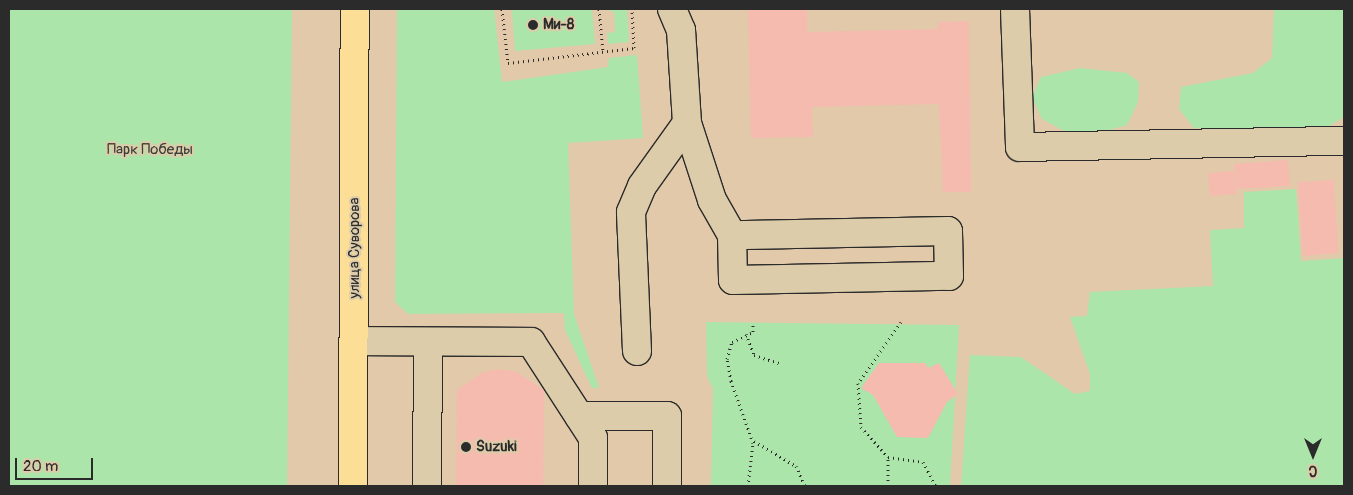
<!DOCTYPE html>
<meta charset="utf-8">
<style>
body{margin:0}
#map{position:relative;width:1353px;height:495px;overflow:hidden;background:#e2c9aa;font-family:Pangolin,sans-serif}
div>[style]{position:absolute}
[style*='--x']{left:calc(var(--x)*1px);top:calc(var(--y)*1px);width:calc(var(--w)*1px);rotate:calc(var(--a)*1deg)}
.green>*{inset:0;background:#ace5aa}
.building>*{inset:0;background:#f5bbae}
.path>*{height:3px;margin-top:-1.5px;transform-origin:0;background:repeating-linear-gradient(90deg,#2b2b2b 0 1px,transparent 0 5px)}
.roads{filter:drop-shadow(1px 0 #2b2b2b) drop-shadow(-1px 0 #2b2b2b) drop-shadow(0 1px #2b2b2b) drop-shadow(0 -1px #2b2b2b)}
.minor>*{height:28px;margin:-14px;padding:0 14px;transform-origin:14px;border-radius:14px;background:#ddcca9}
.major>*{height:28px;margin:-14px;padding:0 14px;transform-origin:14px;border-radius:14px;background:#fdde96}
.dots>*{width:14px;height:14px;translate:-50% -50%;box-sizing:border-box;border:2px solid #ddcca9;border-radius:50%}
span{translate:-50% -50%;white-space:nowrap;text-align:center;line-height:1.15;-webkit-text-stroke:4px #ddcca9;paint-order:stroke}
.poi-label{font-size:15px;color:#2b2b2b;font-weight:700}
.left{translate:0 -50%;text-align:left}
.park-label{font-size:15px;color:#383e38}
.street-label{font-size:15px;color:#2b2b2b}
.frame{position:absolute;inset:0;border:10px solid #2b2b2b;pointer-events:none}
.north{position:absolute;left:1288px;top:430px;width:50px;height:50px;-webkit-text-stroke:4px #ddcca9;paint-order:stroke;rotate:180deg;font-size:14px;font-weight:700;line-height:20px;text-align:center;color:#2b2b2b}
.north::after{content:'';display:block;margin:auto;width:18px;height:22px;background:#2b2b2b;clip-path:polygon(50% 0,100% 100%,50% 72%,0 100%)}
.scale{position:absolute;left:15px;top:458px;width:78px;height:22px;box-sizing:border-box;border:2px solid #2b2b2b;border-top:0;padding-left:6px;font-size:15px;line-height:18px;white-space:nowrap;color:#2b2b2b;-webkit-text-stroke:4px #ddcca9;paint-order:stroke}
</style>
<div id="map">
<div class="green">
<i style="clip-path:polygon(9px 9px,292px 9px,287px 486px,9px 486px)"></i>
<i style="clip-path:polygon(397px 9px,494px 9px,502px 82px,608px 67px,609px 58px,637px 55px,643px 138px,568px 143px,574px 314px,599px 388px,592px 388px,565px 330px,564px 313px,408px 314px,395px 302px)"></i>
<i style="clip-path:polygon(592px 9px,595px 44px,515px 51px,512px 10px)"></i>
<i style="clip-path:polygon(604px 9px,627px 9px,629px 42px,608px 44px,607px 33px,615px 32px,614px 12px)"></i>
<i style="clip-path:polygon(1274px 9px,1344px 9px,1344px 117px,1319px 132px,1194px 128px,1179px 109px,1181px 87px,1253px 73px,1272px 58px)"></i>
<i style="clip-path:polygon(1080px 68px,1127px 73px,1139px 82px,1138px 102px,1127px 125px,1096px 134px,1064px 131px,1042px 119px,1032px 97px,1041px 77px)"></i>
<i style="clip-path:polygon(1296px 189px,1301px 261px,1344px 258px,1344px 486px,961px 486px,970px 355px,1021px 357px,1075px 394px,1090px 391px,1090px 374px,1070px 317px,1087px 316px,1090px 292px,1213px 286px,1210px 230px,1244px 228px,1244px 192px)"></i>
<i style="clip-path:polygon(706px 322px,959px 325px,950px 486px,711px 486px,713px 389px,707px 376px)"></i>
</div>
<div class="building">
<i style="clip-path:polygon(807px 9px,807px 32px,938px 29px,938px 22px,969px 21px,971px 192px,943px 192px,939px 104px,812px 107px,813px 137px,751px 138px,748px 10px)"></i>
<i style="clip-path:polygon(1288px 160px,1290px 186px,1236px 189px,1234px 164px)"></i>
<i style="clip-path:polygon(1234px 171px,1236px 194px,1210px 196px,1208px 173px)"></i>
<i style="clip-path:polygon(1334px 180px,1338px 253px,1303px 256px,1298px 182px)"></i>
<i style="clip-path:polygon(879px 363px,925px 363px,928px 368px,939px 363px,958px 394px,947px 402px,928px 438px,897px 437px,873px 395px,861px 388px)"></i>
<i style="clip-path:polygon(500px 369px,517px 372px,544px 390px,543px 486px,456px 486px,457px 390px,483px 372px)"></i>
</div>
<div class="path">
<i style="--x:502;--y:9;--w:54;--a:83.7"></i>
<i style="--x:508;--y:63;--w:127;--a:-6.8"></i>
<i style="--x:634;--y:48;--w:39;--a:-93"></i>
<i style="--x:599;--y:9;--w:43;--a:84.7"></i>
<i style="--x:901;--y:322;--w:75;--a:125.2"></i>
<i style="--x:858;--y:383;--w:44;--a:86.1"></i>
<i style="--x:861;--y:427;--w:40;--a:48"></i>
<i style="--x:888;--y:457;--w:35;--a:8"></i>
<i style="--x:923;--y:462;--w:27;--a:62"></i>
<i style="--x:746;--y:334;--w:22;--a:69"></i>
<i style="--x:754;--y:355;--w:26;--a:18"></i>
<i style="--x:754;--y:441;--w:49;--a:30.8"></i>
<i style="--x:796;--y:466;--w:22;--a:66"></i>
<i style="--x:748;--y:486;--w:43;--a:-83.4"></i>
<i style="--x:753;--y:443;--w:66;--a:-109.5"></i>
<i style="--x:731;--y:381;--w:22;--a:-100"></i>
<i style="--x:727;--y:359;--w:18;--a:-74"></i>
<i style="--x:732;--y:342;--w:23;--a:-25"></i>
<i style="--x:753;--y:332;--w:7;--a:-90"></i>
<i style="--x:888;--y:486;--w:29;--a:-90"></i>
</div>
<div class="roads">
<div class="minor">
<i style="--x:672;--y:9;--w:23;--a:67"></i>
<i style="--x:681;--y:30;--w:93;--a:86.3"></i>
<i style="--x:687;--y:123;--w:81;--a:72"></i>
<i style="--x:712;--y:200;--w:40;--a:60.3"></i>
<i style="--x:732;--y:235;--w:45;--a:88.7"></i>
<i style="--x:733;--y:280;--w:216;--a:-1.1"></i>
<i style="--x:949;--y:276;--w:45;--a:-91.3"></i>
<i style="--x:948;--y:231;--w:216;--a:178.9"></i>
<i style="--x:1015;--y:9;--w:138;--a:87.9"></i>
<i style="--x:1020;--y:147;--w:324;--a:-1.1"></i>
<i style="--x:354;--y:341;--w:177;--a:0.3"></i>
<i style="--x:531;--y:342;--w:114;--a:57.1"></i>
<i style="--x:593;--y:438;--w:48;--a:90"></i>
<i style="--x:637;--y:351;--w:139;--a:-92.5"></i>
<i style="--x:631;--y:212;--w:28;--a:-67"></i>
<i style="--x:642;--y:186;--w:77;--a:-54.5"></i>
<i style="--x:579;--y:416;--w:88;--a:0"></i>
<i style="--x:667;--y:416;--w:70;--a:90"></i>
<i style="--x:427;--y:486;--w:144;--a:-89.6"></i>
</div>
<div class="major">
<i style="--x:353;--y:486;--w:477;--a:-89.8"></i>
</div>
</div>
<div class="dots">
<i style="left:533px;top:25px;background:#2b2b2b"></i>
<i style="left:466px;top:447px;background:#2b2b2b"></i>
</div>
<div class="poi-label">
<span class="left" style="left:543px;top:25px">Ми-8</span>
<span class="left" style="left:476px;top:447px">Suzuki</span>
</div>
<div class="park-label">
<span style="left:150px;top:150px">Парк Победы</span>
</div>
<div class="street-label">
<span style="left:355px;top:248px;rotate:-90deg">улица Суворова</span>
</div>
<div class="frame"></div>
<div class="north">С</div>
<div class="scale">20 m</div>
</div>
